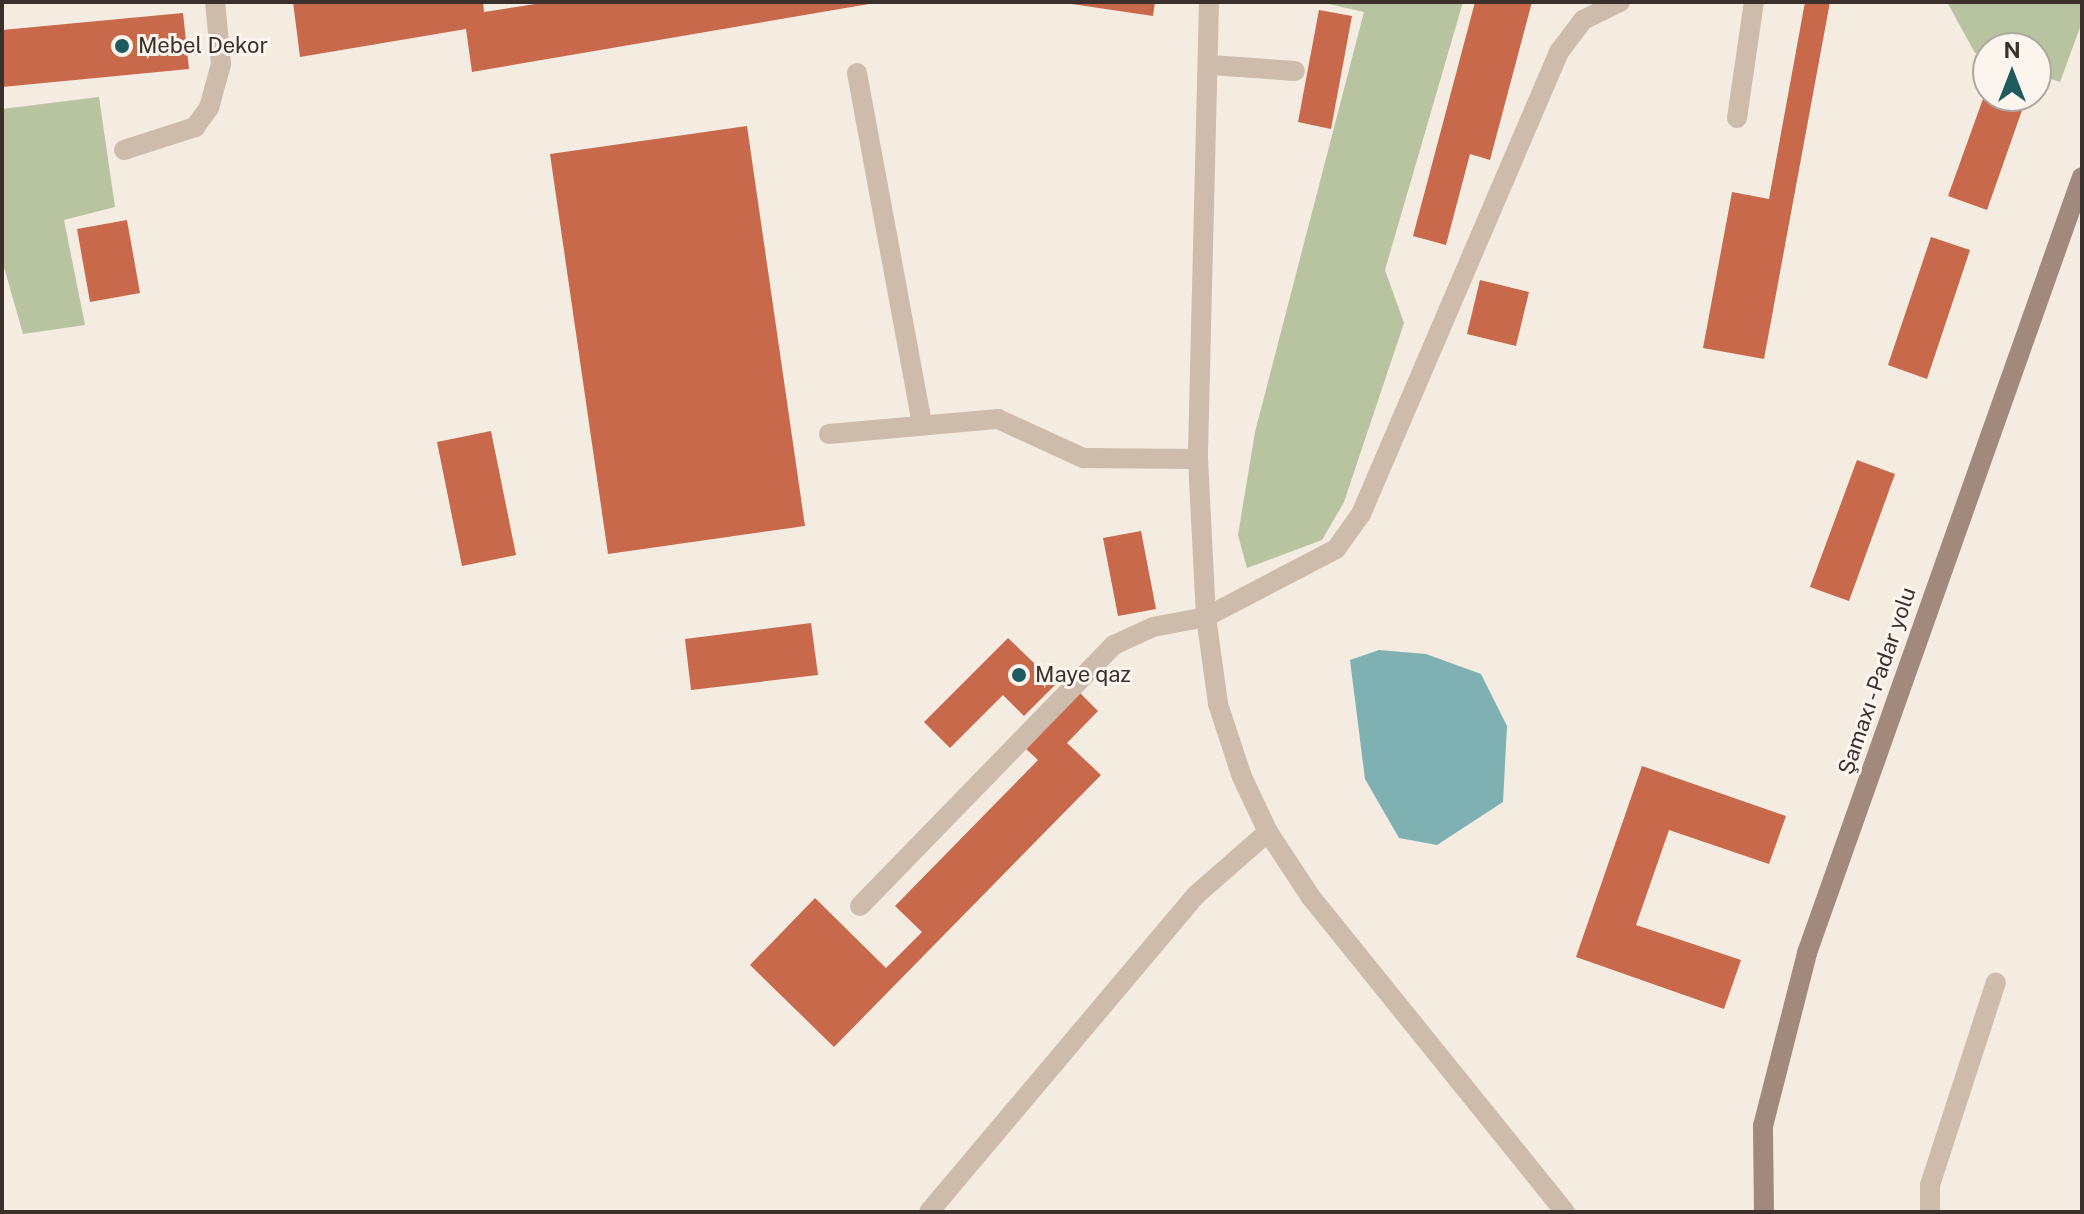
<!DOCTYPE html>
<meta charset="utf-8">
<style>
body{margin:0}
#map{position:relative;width:2084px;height:1214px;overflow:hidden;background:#f4ebe1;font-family:"Public Sans",sans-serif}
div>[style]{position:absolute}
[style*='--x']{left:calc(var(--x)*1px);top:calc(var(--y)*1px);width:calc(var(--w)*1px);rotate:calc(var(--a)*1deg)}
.green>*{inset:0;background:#b8c4a0}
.water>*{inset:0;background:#7fb0b2}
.building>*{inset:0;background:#c8694b}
.lane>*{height:20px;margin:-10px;padding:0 10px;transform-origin:10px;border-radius:10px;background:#cdbbac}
.secondary>*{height:20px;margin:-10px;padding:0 10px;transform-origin:10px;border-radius:10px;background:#a18a7d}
.dots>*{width:22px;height:22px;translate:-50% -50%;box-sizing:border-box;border:4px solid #fbf5ee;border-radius:50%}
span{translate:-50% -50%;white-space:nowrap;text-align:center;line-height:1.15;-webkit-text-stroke:6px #fbf5ee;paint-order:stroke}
.poi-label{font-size:22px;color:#3b302b}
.left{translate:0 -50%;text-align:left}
.street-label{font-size:22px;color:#3b302b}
.frame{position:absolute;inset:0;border:4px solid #3b302b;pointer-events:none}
.north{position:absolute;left:1972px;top:32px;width:80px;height:80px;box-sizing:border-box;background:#fbf5ee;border:2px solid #aea6a0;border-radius:50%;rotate:0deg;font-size:22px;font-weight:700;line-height:32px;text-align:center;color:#3b302b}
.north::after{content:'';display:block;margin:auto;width:28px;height:36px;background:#1f5a5e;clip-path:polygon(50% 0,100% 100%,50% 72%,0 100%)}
</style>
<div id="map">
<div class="green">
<i style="clip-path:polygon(1320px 2px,1463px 2px,1385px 270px,1404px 323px,1344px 502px,1322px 540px,1247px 568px,1238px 535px,1255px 432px,1364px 12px)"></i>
<i style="clip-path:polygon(1947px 2px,2082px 2px,2082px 22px,2060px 82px,2036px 74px,2036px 48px,1988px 48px,1988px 57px,1975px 53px)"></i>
<i style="clip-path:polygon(99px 97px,115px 207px,64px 220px,85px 325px,23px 334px,2px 260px,2px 109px)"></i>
</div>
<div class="water">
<i style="clip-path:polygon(1379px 650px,1426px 654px,1481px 674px,1507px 726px,1503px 802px,1437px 845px,1399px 838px,1365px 779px,1350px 660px)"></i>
</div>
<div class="building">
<i style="clip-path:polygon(293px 2px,483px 2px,484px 12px,548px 2px,869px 4px,472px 72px,466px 29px,300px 57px)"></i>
<i style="clip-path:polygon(1058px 2px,1155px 2px,1153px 16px)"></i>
<i style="clip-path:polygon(1475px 2px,1532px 2px,1490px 160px,1470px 154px,1446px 245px,1413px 236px)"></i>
<i style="clip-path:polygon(1805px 2px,1830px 2px,1764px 359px,1703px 348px,1732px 192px,1769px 199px)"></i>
<i style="clip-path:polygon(1319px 10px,1352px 16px,1331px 129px,1298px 122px)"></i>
<i style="clip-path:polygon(183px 13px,189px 69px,2px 87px,2px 30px)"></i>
<i style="clip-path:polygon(1988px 85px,1988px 96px,2027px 96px,1987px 210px,1948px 196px)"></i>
<i style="clip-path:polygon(747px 126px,805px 526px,608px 554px,550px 154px)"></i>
<i style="clip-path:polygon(127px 220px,140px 293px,90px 302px,77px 229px)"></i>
<i style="clip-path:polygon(1931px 237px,1970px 250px,1927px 379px,1888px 365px)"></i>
<i style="clip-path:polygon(1480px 280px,1529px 292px,1516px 346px,1467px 334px)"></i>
<i style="clip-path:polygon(491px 431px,516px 555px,462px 566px,437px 442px)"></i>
<i style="clip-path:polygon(1857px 460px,1895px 474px,1849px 601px,1810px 587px)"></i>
<i style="clip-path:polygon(1141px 531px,1156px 609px,1118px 616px,1103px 538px)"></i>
<i style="clip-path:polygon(811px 623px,818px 675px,691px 690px,685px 639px)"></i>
<i style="clip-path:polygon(1008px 638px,1056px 684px,1024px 716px,1003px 695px,950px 748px,924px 722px)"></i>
<i style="clip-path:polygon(1078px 691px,1098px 711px,1067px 743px,1101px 775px,834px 1047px,750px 965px,815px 898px,886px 968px,922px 932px,895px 906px,1038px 760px,1024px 747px)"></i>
<i style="clip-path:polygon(1642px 766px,1786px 816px,1769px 864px,1669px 830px,1636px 925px,1741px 960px,1724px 1009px,1576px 957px)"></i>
</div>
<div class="lane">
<i style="--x:1209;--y:2;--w:457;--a:91.4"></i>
<i style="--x:1198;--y:459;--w:158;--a:87.1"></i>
<i style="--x:1206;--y:617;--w:88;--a:82.1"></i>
<i style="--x:1218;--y:704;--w:77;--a:71.8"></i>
<i style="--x:1242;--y:777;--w:61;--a:64.7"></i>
<i style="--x:1268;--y:832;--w:77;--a:56.7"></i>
<i style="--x:1310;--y:896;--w:406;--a:51.1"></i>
<i style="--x:1210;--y:65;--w:85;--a:4"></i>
<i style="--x:857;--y:73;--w:356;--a:79.5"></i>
<i style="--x:1737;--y:118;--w:117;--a:-81.7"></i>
<i style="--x:124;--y:150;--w:75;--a:-17.9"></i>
<i style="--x:195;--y:127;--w:24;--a:-54"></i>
<i style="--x:209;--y:108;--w:46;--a:-74.7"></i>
<i style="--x:221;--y:64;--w:62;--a:-95.5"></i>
<i style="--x:829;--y:434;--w:170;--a:-5.1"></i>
<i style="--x:998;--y:419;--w:94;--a:24.6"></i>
<i style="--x:1083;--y:458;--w:115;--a:0.5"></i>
<i style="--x:860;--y:906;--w:364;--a:-45.8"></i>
<i style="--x:1114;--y:645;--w:43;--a:-24.8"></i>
<i style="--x:1153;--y:627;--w:54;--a:-10.7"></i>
<i style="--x:1206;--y:617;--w:147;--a:-27.6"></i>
<i style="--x:1336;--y:549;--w:43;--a:-54.5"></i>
<i style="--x:1361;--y:514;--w:503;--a:-66.8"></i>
<i style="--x:1559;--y:52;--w:40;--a:-53"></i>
<i style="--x:1583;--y:20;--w:41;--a:-25.9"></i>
<i style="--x:929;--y:1212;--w:414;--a:-49.9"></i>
<i style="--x:1196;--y:895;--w:96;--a:-41.2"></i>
<i style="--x:1930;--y:1212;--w:27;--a:-90"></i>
<i style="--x:1930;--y:1185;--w:213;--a:-72"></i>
</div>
<div class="secondary">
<i style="--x:1764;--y:1212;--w:86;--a:-90.7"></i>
<i style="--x:1763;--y:1126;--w:179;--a:-75.7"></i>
<i style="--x:1807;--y:953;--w:823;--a:-70.49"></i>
</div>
<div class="dots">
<i style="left:122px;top:46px;background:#1f5a5e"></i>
<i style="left:1019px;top:675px;background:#1f5a5e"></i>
</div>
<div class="poi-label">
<span class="left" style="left:138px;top:46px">Mebel Dekor</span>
<span class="left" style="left:1035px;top:675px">Maye qaz</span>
</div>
<div class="street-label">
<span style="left:1877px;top:681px;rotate:-71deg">Şamaxı - Padar yolu</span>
</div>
<div class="frame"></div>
<div class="north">N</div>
</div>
